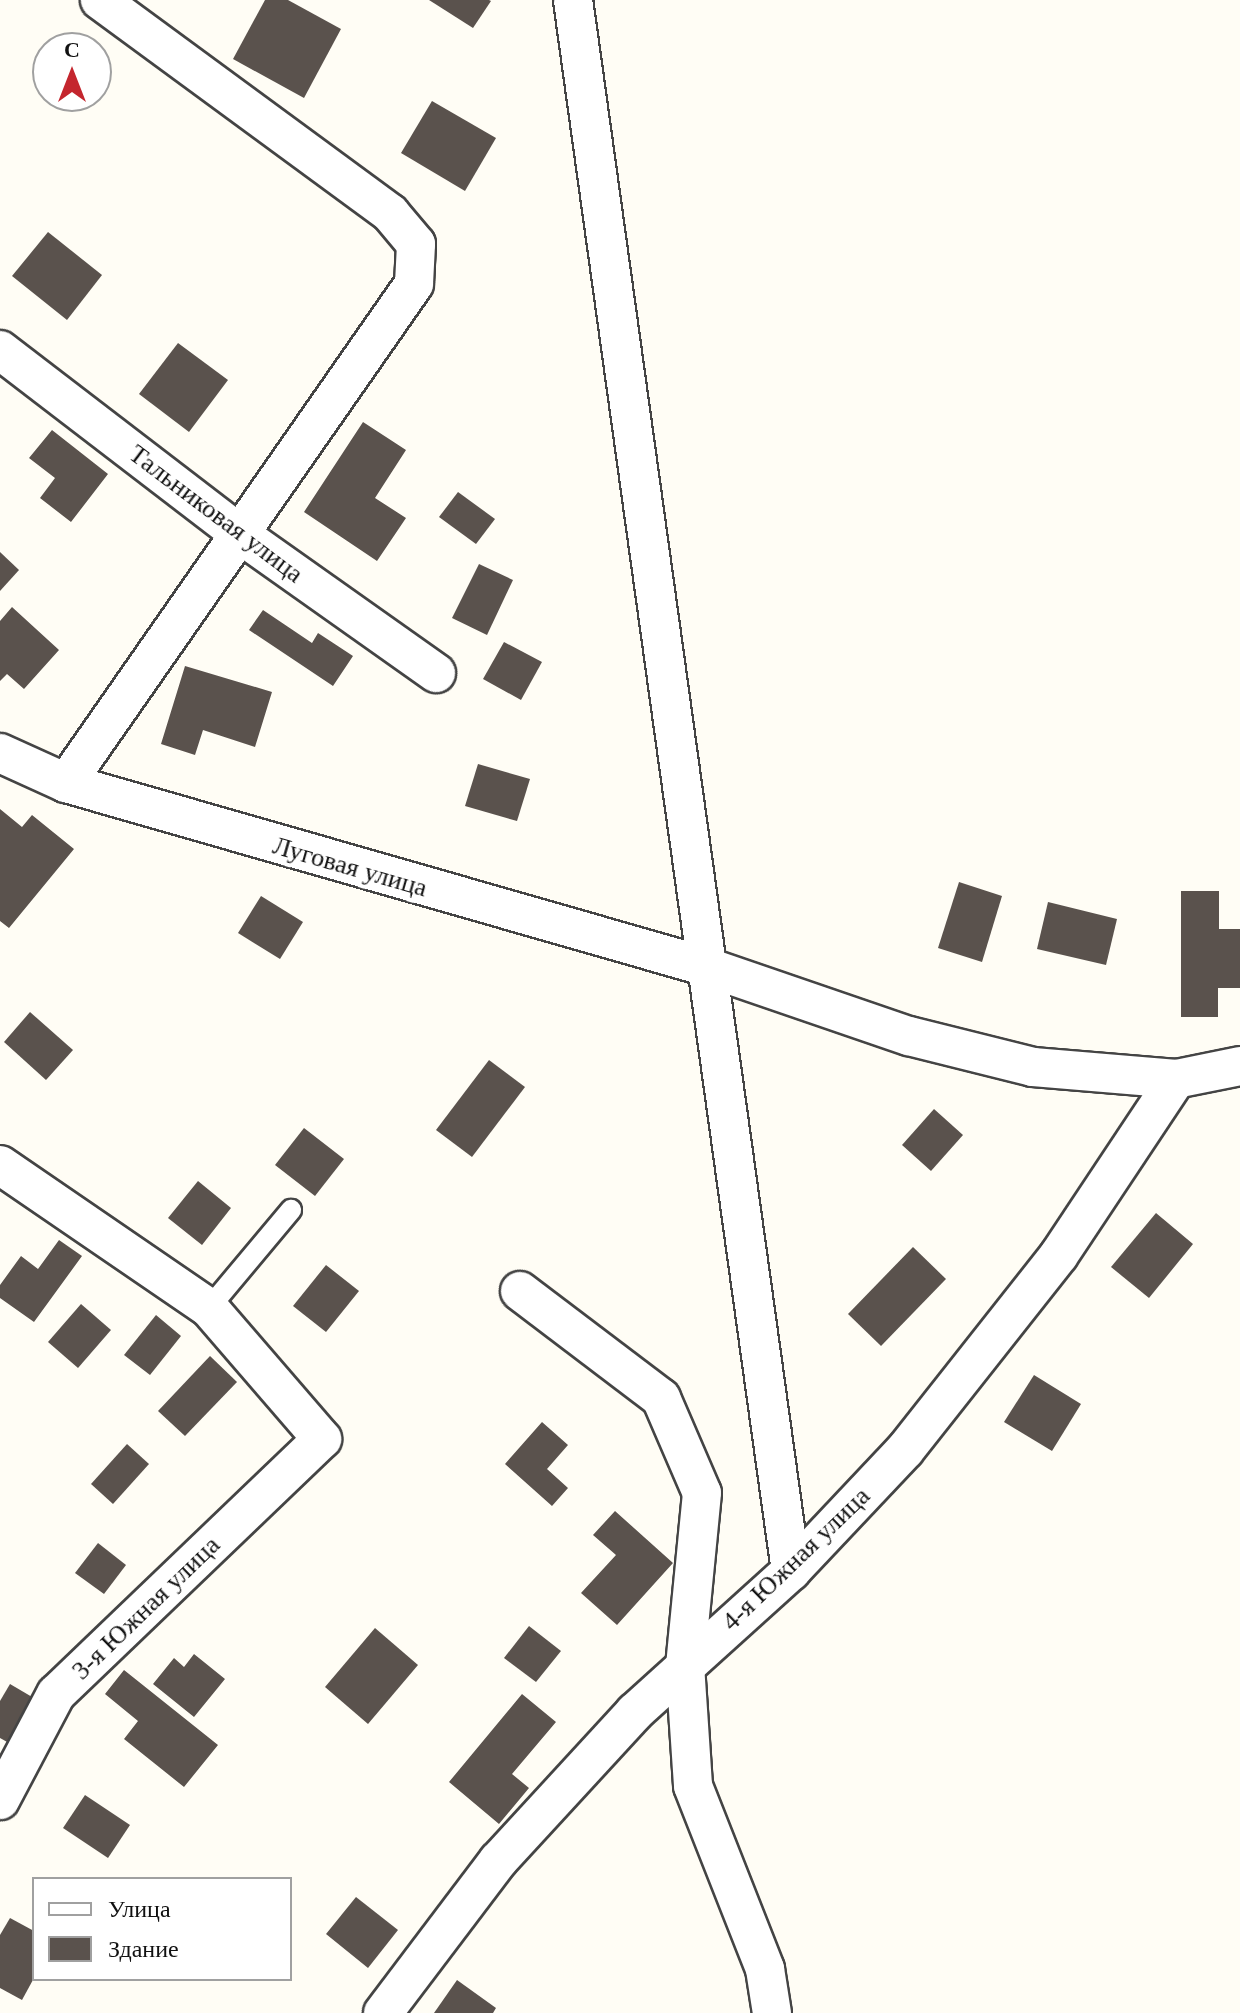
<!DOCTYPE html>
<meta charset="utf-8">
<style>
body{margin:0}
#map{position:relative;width:1240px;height:2013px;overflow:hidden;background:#fffdf5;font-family:Georgia,serif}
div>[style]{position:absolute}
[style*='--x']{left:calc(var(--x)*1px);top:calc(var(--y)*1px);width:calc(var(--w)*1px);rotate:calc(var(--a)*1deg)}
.building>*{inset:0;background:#5a524d}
.roads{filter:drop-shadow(2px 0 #444) drop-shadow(-2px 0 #444) drop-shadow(0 2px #444) drop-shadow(0 -2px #444)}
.service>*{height:20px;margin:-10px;padding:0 10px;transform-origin:10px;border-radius:10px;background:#fff}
.minor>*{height:38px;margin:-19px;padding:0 19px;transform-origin:19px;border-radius:19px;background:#fff}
span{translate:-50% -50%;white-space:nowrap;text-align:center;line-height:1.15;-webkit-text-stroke:8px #fff;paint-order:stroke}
.street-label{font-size:26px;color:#111}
.legend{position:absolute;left:32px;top:1877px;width:260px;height:104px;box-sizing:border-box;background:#fff;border:2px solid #a0a0a0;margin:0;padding:10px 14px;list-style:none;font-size:24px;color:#111}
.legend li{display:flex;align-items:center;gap:16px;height:40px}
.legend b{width:40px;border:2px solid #a0a0a0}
.north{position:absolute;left:32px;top:32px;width:80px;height:80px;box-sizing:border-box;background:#fff;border:2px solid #a0a0a0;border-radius:50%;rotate:0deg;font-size:22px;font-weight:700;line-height:32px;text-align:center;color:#111}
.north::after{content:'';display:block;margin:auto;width:28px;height:36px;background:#c4262e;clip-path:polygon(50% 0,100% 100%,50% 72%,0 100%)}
</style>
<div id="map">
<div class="building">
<i style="clip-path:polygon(265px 0,288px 0,341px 29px,304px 98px,233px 59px)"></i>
<i style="clip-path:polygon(429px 0,489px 0,491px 1px,473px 28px)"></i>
<i style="clip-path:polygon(432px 101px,496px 138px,465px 191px,401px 153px)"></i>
<i style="clip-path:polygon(48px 232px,102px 275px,67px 320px,12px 276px)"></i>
<i style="clip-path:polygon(178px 343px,228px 380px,189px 432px,139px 394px)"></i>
<i style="clip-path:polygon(363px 422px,406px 450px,375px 498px,406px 518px,377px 561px,304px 512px)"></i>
<i style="clip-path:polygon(52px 430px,108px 474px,71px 522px,40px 498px,55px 478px,29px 458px)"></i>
<i style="clip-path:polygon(458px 492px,495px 519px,476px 544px,439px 517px)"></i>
<i style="clip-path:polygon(0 552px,19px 570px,0 591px)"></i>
<i style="clip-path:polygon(479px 564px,513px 580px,487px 635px,452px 618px)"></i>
<i style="clip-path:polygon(12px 607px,59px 650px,24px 689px,7px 674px,0 681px,0 621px)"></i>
<i style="clip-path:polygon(263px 610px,312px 643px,318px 633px,353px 656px,333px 686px,249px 630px)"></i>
<i style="clip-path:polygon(504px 642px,542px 662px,521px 700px,483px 679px)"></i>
<i style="clip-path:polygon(185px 666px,272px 692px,255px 747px,203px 730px,195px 755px,161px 744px)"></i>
<i style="clip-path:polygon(478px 764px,530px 779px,517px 821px,465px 806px)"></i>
<i style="clip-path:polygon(0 809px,22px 827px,32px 815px,74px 849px,9px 928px,0 921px)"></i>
<i style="clip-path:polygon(959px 882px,1002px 896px,982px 962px,938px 948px)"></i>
<i style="clip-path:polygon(1181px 891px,1219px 891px,1219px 929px,1240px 929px,1240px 988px,1218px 988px,1218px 1017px,1181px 1017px)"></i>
<i style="clip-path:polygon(261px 896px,303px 922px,280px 959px,238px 933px)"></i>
<i style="clip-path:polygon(1048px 902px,1117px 919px,1106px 965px,1037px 949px)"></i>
<i style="clip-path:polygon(30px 1012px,73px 1050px,46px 1080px,4px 1042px)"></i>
<i style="clip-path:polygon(489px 1060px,525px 1087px,472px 1157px,436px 1130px)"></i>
<i style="clip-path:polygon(934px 1109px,963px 1135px,931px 1171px,902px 1145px)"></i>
<i style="clip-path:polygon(304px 1128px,344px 1159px,315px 1196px,275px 1165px)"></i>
<i style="clip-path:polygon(198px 1181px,231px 1208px,202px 1245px,168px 1218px)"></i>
<i style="clip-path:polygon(1156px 1213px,1193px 1244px,1149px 1298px,1111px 1267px)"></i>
<i style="clip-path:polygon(59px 1240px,82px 1256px,34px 1322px,0 1298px,0 1285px,21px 1256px,38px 1269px)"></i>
<i style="clip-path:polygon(913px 1247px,946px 1279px,881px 1346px,848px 1314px)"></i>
<i style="clip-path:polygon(326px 1265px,359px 1291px,326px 1332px,293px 1306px)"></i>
<i style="clip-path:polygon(81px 1304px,111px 1330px,78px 1368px,48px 1342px)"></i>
<i style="clip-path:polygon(156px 1315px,181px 1336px,150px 1375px,124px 1355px)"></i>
<i style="clip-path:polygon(210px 1356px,237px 1382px,185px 1436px,158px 1411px)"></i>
<i style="clip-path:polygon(1034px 1375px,1081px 1404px,1052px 1451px,1004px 1422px)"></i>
<i style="clip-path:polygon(542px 1422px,568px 1445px,547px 1469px,568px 1488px,552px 1506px,505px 1464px)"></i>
<i style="clip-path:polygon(127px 1444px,149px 1464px,113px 1504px,91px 1484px)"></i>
<i style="clip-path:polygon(615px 1511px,673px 1563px,617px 1625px,581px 1593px,616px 1555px,593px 1535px)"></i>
<i style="clip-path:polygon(98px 1543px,126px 1565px,104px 1594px,75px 1573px)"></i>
<i style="clip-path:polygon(529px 1626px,561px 1651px,536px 1682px,504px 1658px)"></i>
<i style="clip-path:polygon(375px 1628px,418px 1665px,368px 1724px,325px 1687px)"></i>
<i style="clip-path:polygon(194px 1654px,225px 1679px,194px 1717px,153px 1684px,174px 1658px,184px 1667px)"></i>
<i style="clip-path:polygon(124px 1670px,218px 1745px,184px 1787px,124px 1739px,138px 1721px,105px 1694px)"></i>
<i style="clip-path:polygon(10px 1684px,44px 1704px,18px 1748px,0 1738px,0 1701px)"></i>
<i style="clip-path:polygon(522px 1694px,556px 1722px,512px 1774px,529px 1788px,499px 1824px,449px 1782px)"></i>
<i style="clip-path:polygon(85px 1795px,130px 1825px,108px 1858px,63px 1828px)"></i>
<i style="clip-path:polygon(356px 1897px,398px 1930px,368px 1968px,326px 1934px)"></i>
<i style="clip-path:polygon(10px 1918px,34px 1931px,34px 1978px,22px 2000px,0 1988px,0 1935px)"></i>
<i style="clip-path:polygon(457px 1980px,496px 2008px,493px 2013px,434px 2013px)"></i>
</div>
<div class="roads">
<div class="service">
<i style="--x:209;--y:1308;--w:128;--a:-50.1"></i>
</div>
<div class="minor">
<i style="--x:573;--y:0;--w:1586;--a:82.1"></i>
<i style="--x:0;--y:350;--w:304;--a:37.5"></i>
<i style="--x:241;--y:535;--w:239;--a:35.3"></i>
<i style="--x:0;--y:753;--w:72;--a:24.4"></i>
<i style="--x:66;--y:783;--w:664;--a:16"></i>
<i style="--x:704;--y:966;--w:217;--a:18.9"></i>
<i style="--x:909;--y:1036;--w:128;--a:14"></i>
<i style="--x:1033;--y:1067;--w:144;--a:4.8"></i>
<i style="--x:1176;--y:1079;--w:65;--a:-11.5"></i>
<i style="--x:66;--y:783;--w:608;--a:-55.11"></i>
<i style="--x:414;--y:284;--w:40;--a:-87.1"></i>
<i style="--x:416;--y:244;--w:40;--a:-130"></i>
<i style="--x:390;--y:213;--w:360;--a:-143.7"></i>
<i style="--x:0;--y:1165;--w:253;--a:34.4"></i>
<i style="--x:209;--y:1308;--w:173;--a:49.2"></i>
<i style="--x:322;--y:1439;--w:368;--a:136.2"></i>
<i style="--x:56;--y:1694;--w:120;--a:117.8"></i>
<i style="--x:520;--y:1291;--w:177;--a:37.2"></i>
<i style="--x:661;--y:1398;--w:103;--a:66.7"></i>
<i style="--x:702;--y:1493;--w:173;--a:95.6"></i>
<i style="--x:685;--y:1665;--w:121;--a:86.2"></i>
<i style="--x:693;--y:1786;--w:197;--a:68.5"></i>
<i style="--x:765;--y:1969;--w:45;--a:81"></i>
<i style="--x:383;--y:2013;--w:191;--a:-52.9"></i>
<i style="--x:498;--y:1861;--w:202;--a:-47.4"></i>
<i style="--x:635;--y:1712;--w:210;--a:-42.1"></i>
<i style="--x:791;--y:1571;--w:166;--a:-46.7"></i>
<i style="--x:905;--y:1450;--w:248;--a:-51.7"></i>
<i style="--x:1059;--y:1255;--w:211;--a:-56.4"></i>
</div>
</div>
<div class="street-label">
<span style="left:216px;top:514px;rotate:37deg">Тальниковая улица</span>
<span style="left:350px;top:867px;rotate:16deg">Луговая улица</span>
<span style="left:796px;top:1559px;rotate:-44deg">4-я Южная улица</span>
<span style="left:146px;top:1608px;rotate:-44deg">3-я Южная улица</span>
</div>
<ul class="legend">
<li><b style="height:10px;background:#fff"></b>Улица</li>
<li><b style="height:22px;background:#5a524d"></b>Здание</li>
</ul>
<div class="north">С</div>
</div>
